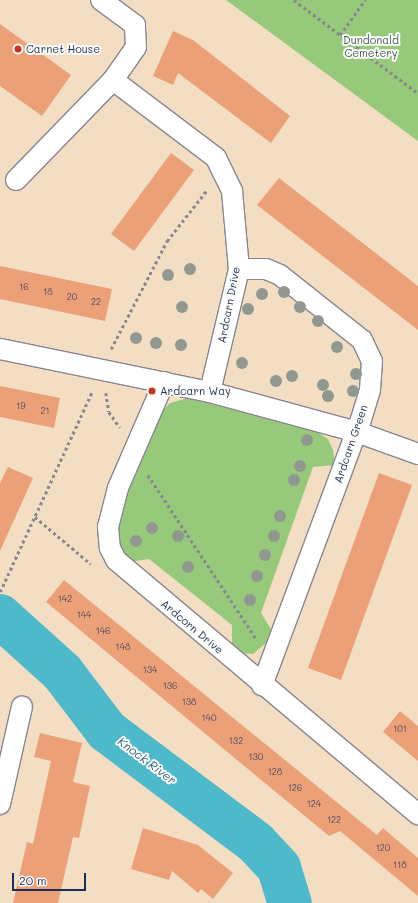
<!DOCTYPE html>
<style>
body{margin:0}
#map{position:relative;width:418px;height:903px;overflow:hidden;background:#f4dec3;font-family:Mali,sans-serif}
div>[style]{position:absolute}
[style*='--x']{left:calc(var(--x)*1px);top:calc(var(--y)*1px);width:calc(var(--w)*1px);rotate:calc(var(--a)*1deg)}
.green>*{inset:0;background:#96ca7a}
.river>*{height:44px;margin:-22px;padding:0 22px;transform-origin:22px;border-radius:22px;background:#4eb9ca}
.building>*{inset:0;background:#eba078}
.path>*{height:2.5px;margin-top:-1.25px;transform-origin:0;background:repeating-linear-gradient(90deg,#888690 0 3px,transparent 0 6px)}
.roads{filter:drop-shadow(1px 0 #888690) drop-shadow(-1px 0 #888690) drop-shadow(0 1px #888690) drop-shadow(0 -1px #888690)}
.minor>*{height:20px;margin:-10px;padding:0 10px;transform-origin:10px;border-radius:10px;background:#fff}
.trees>*{width:12px;height:12px;margin:-6px;border-radius:50%;background:#919890}
.dots>*{width:11px;height:11px;translate:-50% -50%;box-sizing:border-box;border:2px solid #fdfcf7;border-radius:50%}
span{translate:-50% -50%;white-space:nowrap;text-align:center;line-height:1.15;-webkit-text-stroke:4px #fdfcf7;paint-order:stroke}
.number-label{font-size:9px;color:#4f4b64}
.number-label span{-webkit-text-stroke-width:0}
.park-label{font-size:11px;color:#405e66}
.poi-label{font-size:11px;color:#1b2f5e}
.left{translate:0 -50%;text-align:left}
.street-label{font-size:11px;color:#1b2f5e}
.water-label{font-size:12px;color:#2d5f84;font-style:italic}
.scale{position:absolute;left:12px;top:873px;width:74px;height:18px;box-sizing:border-box;border:2px solid #1b2f5e;border-top:0;padding-left:5px;font-size:12px;line-height:14px;white-space:nowrap;color:#1b2f5e;-webkit-text-stroke:3px #fdfcf7;paint-order:stroke}
</style>
<div id="map">
<div class="green">
<i style="clip-path:polygon(226px 0,418px 0,418px 141px)"></i>
<i style="clip-path:polygon(188px 398px,317px 432px,328px 439px,333px 450px,335px 465px,313px 467px,261px 613px,271px 629px,267px 642px,253px 654px,237px 653px,232px 644px,232px 625px,149px 559px,129px 562px,116px 539px,115px 517px,160px 413px,170px 403px)"></i>
</div>
<div class="river">
<i style="--x:0;--y:616;--w:84;--a:42.1"></i>
<i style="--x:62;--y:672;--w:74;--a:52.7"></i>
<i style="--x:107;--y:731;--w:186;--a:36.9"></i>
<i style="--x:256;--y:843;--w:34;--a:47"></i>
<i style="--x:279;--y:868;--w:37;--a:73"></i>
</div>
<div class="building">
<i style="clip-path:polygon(0 24px,71px 75px,42px 116px,0 86px)"></i>
<i style="clip-path:polygon(173px 31px,193px 40px,290px 116px,271px 143px,178px 73px,173px 85px,153px 76px)"></i>
<i style="clip-path:polygon(171px 153px,194px 170px,134px 251px,111px 234px)"></i>
<i style="clip-path:polygon(279px 178px,418px 286px,418px 330px,257px 205px)"></i>
<i style="clip-path:polygon(0 266px,112px 289px,105px 321px,0 299px)"></i>
<i style="clip-path:polygon(0 386px,60px 398px,54px 428px,0 417px)"></i>
<i style="clip-path:polygon(8px 467px,33px 478px,0 551px,0 483px)"></i>
<i style="clip-path:polygon(379px 473px,412px 485px,341px 680px,308px 668px)"></i>
<i style="clip-path:polygon(64px 580px,377px 835px,383px 828px,418px 858px,418px 896px,340px 831px,329px 836px,46px 602px)"></i>
<i style="clip-path:polygon(400px 711px,418px 726px,418px 761px,383px 732px)"></i>
<i style="clip-path:polygon(40px 733px,82px 743px,73px 782px,90px 786px,79px 838px,73px 837px,58px 903px,13px 903px,27px 842px,33px 844px,51px 761px,34px 757px)"></i>
<i style="clip-path:polygon(143px 828px,198px 845px,233px 873px,213px 899px,201px 889px,198px 893px,172px 871px,169px 880px,131px 869px)"></i>
</div>
<div class="path">
<i style="--x:294;--y:0;--w:155;--a:36.9"></i>
<i style="--x:340;--y:35;--w:43;--a:-54.5"></i>
<i style="--x:111;--y:349;--w:122;--a:-62.6"></i>
<i style="--x:167;--y:241;--w:65;--a:-51.9"></i>
<i style="--x:106;--y:393;--w:19;--a:81"></i>
<i style="--x:109;--y:412;--w:19;--a:55"></i>
<i style="--x:148;--y:475;--w:196;--a:56.5"></i>
<i style="--x:35;--y:517;--w:73;--a:40"></i>
<i style="--x:0;--y:592;--w:222;--a:-65.3"></i>
</div>
<div class="roads">
<div class="minor">
<i style="--x:113;--y:80;--w:129;--a:37.1"></i>
<i style="--x:216;--y:158;--w:37;--a:64"></i>
<i style="--x:232;--y:191;--w:78;--a:84.9"></i>
<i style="--x:239;--y:269;--w:126;--a:103.3"></i>
<i style="--x:16;--y:180;--w:139;--a:-45.9"></i>
<i style="--x:113;--y:80;--w:40;--a:-55.1"></i>
<i style="--x:136;--y:47;--w:22;--a:-93"></i>
<i style="--x:135;--y:25;--w:42;--a:-143.7"></i>
<i style="--x:239;--y:269;--w:27;--a:0"></i>
<i style="--x:266;--y:269;--w:15;--a:23"></i>
<i style="--x:280;--y:275;--w:105;--a:38.4"></i>
<i style="--x:362;--y:340;--w:23;--a:65"></i>
<i style="--x:372;--y:361;--w:29;--a:94"></i>
<i style="--x:370;--y:390;--w:34;--a:107"></i>
<i style="--x:360;--y:422;--w:281;--a:110.4"></i>
<i style="--x:0;--y:349;--w:214;--a:11.6"></i>
<i style="--x:210;--y:392;--w:152;--a:15.2"></i>
<i style="--x:357;--y:432;--w:65;--a:19.8"></i>
<i style="--x:164;--y:382;--w:116;--a:113.5"></i>
<i style="--x:118;--y:488;--w:40;--a:104.4"></i>
<i style="--x:108;--y:527;--w:21;--a:85"></i>
<i style="--x:110;--y:548;--w:13;--a:63"></i>
<i style="--x:116;--y:560;--w:395;--a:40.1"></i>
<i style="--x:0;--y:804;--w:100;--a:-77.3"></i>
</div>
</div>
<div class="trees">
<i style="left:190px;top:269px"></i>
<i style="left:168px;top:275px"></i>
<i style="left:284px;top:292px"></i>
<i style="left:262px;top:294px"></i>
<i style="left:182px;top:307px"></i>
<i style="left:300px;top:307px"></i>
<i style="left:248px;top:309px"></i>
<i style="left:318px;top:321px"></i>
<i style="left:136px;top:338px"></i>
<i style="left:156px;top:343px"></i>
<i style="left:181px;top:345px"></i>
<i style="left:337px;top:347px"></i>
<i style="left:242px;top:363px"></i>
<i style="left:356px;top:374px"></i>
<i style="left:292px;top:376px"></i>
<i style="left:276px;top:381px"></i>
<i style="left:323px;top:385px"></i>
<i style="left:353px;top:391px"></i>
<i style="left:328px;top:396px"></i>
<i style="left:307px;top:440px"></i>
<i style="left:300px;top:466px"></i>
<i style="left:294px;top:480px"></i>
<i style="left:280px;top:516px"></i>
<i style="left:152px;top:528px"></i>
<i style="left:178px;top:536px"></i>
<i style="left:274px;top:536px"></i>
<i style="left:136px;top:541px"></i>
<i style="left:265px;top:555px"></i>
<i style="left:188px;top:567px"></i>
<i style="left:257px;top:576px"></i>
<i style="left:250px;top:600px"></i>
</div>
<div class="dots">
<i style="left:18px;top:49px;background:#c8321e"></i>
<i style="left:152px;top:391px;background:#c8321e"></i>
</div>
<div class="number-label">
<span style="left:24px;top:287px">16</span>
<span style="left:48px;top:292px">18</span>
<span style="left:72px;top:297px">20</span>
<span style="left:96px;top:302px">22</span>
<span style="left:21px;top:406px">19</span>
<span style="left:45px;top:411px">21</span>
<span style="left:65px;top:599px">142</span>
<span style="left:84px;top:615px">144</span>
<span style="left:103px;top:631px">146</span>
<span style="left:123px;top:647px">148</span>
<span style="left:150px;top:670px">134</span>
<span style="left:170px;top:686px">136</span>
<span style="left:189px;top:702px">138</span>
<span style="left:209px;top:718px">140</span>
<span style="left:400px;top:729px">101</span>
<span style="left:236px;top:741px">132</span>
<span style="left:256px;top:757px">130</span>
<span style="left:275px;top:772px">128</span>
<span style="left:295px;top:788px">126</span>
<span style="left:314px;top:804px">124</span>
<span style="left:334px;top:820px">122</span>
<span style="left:383px;top:848px">120</span>
<span style="left:400px;top:865px">118</span>
</div>
<div class="park-label">
<span style="left:371px;top:47px">Dundonald<br>Cemetery</span>
</div>
<div class="poi-label">
<span class="left" style="left:26px;top:49px">Carnet House</span>
<span class="left" style="left:160px;top:391px">Ardcarn Way</span>
</div>
<div class="street-label">
<span style="left:229px;top:305px;rotate:-79deg">Ardcarn Drive</span>
<span style="left:351px;top:444px;rotate:-71deg">Ardcarn Green</span>
<span style="left:192px;top:627px;rotate:40deg">Ardcorn Drive</span>
</div>
<div class="water-label">
<span style="left:147px;top:761px;rotate:37deg">Knock River</span>
</div>
<div class="scale">20 m</div>
</div>
